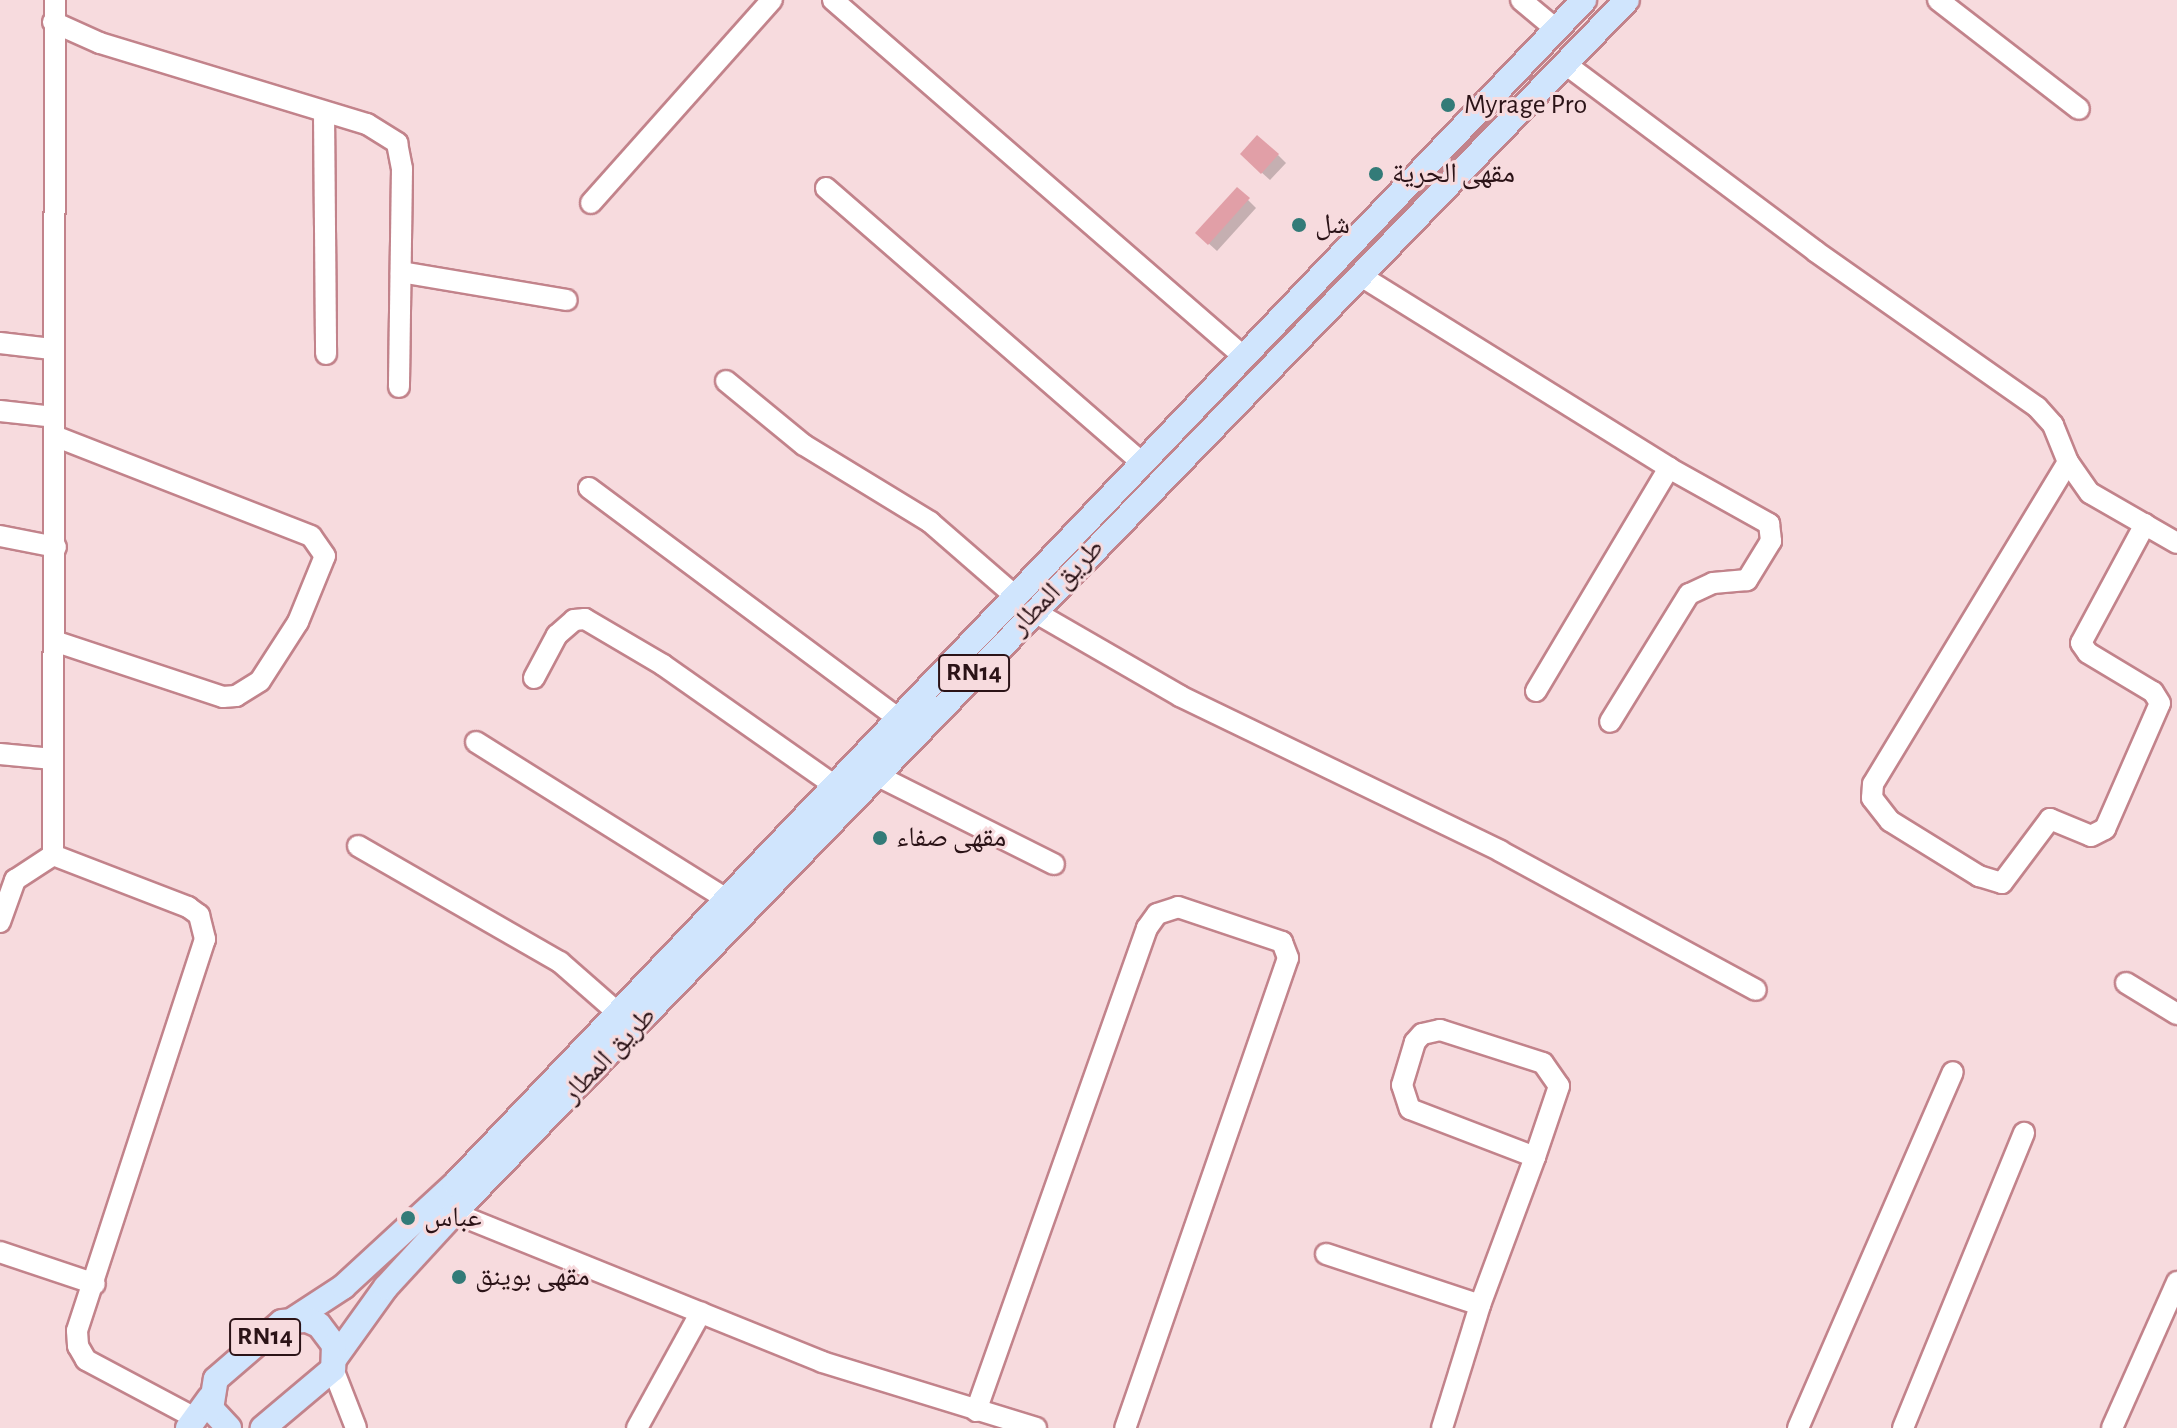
<!DOCTYPE html>
<meta charset="utf-8">
<style>
body{margin:0}
#map{position:relative;width:2177px;height:1428px;overflow:hidden;background:#f7dbde;font-family:"Alegreya Sans","Noto Naskh Arabic",sans-serif}
div>[style]{position:absolute}
[style*='--x']{left:calc(var(--x)*1px);top:calc(var(--y)*1px);width:calc(var(--w)*1px);rotate:calc(var(--a)*1deg)}
.shadow>*{inset:0;background:#0003}
.building>*{inset:0;background:#e19fa7}
.roads{filter:drop-shadow(2px 0 #c2838b) drop-shadow(-2px 0 #c2838b) drop-shadow(0 2px #c2838b) drop-shadow(0 -2px #c2838b)}
.minor>*{height:20px;margin:-10px;padding:0 10px;transform-origin:10px;border-radius:10px;background:#fff}
.major>*{height:24px;margin:-12px;padding:0 12px;transform-origin:12px;border-radius:12px;background:#d0e5fd}
.dots>*{width:22px;height:22px;translate:-50% -50%;box-sizing:border-box;border:4px solid #f7dbde;border-radius:50%}
span{translate:-50% -50%;white-space:nowrap;text-align:center;line-height:1.15;-webkit-text-stroke:6px #f7dbde;paint-order:stroke}
.shield-label span{padding:2px 6px;background:#f7dbde;border:2px solid;border-radius:6px;-webkit-text-stroke-width:0}
.shield-label{font-size:26px;color:#2b1317;font-weight:700}
.poi-label{font-size:28px;color:#2b1317}
.left{translate:0 -50%;text-align:left}
.street-label{font-size:28px;color:#2b1317}
</style>
<div id="map">
<div class="shadow">
<i style="clip-path:polygon(1278px 155px,1286px 163px,1270px 180px,1250px 162px)"></i>
<i style="clip-path:polygon(1237px 189px,1256px 208px,1217px 251px,1206px 241px)"></i>
</div>
<div class="building">
<i style="clip-path:polygon(1257px 135px,1279px 154px,1261px 174px,1240px 154px)"></i>
<i style="clip-path:polygon(1237px 187px,1250px 198px,1208px 245px,1195px 233px)"></i>
</div>
<div class="roads">
<div class="minor">
<i style="--x:55;--y:0;--w:855;--a:90.13"></i>
<i style="--x:53;--y:855;--w:145;--a:21.1"></i>
<i style="--x:188;--y:907;--w:14;--a:36"></i>
<i style="--x:199;--y:915;--w:25;--a:76"></i>
<i style="--x:205;--y:939;--w:412;--a:108.1"></i>
<i style="--x:77;--y:1331;--w:15;--a:86"></i>
<i style="--x:78;--y:1346;--w:16;--a:60"></i>
<i style="--x:86;--y:1360;--w:123;--a:28"></i>
<i style="--x:833;--y:0;--w:543;--a:40.97"></i>
<i style="--x:1521;--y:0;--w:47;--a:39.8"></i>
<i style="--x:1938;--y:0;--w:178;--a:37.7"></i>
<i style="--x:53;--y:22;--w:51;--a:24.1"></i>
<i style="--x:100;--y:43;--w:279;--a:16.9"></i>
<i style="--x:367;--y:124;--w:36;--a:32"></i>
<i style="--x:397;--y:143;--w:26;--a:79"></i>
<i style="--x:402;--y:169;--w:218;--a:90.8"></i>
<i style="--x:1564;--y:63;--w:314;--a:36.8"></i>
<i style="--x:1815;--y:251;--w:271;--a:35.1"></i>
<i style="--x:2037;--y:407;--w:24;--a:48"></i>
<i style="--x:2053;--y:425;--w:40;--a:68"></i>
<i style="--x:2068;--y:462;--w:38;--a:55"></i>
<i style="--x:2090;--y:493;--w:100;--a:29.9"></i>
<i style="--x:324;--y:113;--w:241;--a:89.5"></i>
<i style="--x:826;--y:188;--w:421;--a:41"></i>
<i style="--x:591;--y:203;--w:272;--a:-48.3"></i>
<i style="--x:401;--y:272;--w:168;--a:9.6"></i>
<i style="--x:1361;--y:276;--w:363;--a:31.9"></i>
<i style="--x:1669;--y:468;--w:115;--a:29.2"></i>
<i style="--x:1769;--y:524;--w:17;--a:83"></i>
<i style="--x:1771;--y:541;--w:46;--a:121.6"></i>
<i style="--x:1747;--y:580;--w:34;--a:175"></i>
<i style="--x:1713;--y:583;--w:26;--a:155"></i>
<i style="--x:1689;--y:594;--w:150;--a:121.7"></i>
<i style="--x:0;--y:343;--w:52;--a:6.6"></i>
<i style="--x:726;--y:381;--w:101;--a:39.4"></i>
<i style="--x:804;--y:445;--w:148;--a:31.4"></i>
<i style="--x:930;--y:522;--w:111;--a:41"></i>
<i style="--x:0;--y:411;--w:54;--a:6.3"></i>
<i style="--x:2068;--y:462;--w:376;--a:121.2"></i>
<i style="--x:1873;--y:784;--w:14;--a:94"></i>
<i style="--x:1872;--y:798;--w:29;--a:52"></i>
<i style="--x:1890;--y:821;--w:105;--a:31.7"></i>
<i style="--x:1979;--y:876;--w:24;--a:17"></i>
<i style="--x:2002;--y:883;--w:80;--a:-53.1"></i>
<i style="--x:2050;--y:819;--w:44;--a:22.5"></i>
<i style="--x:2091;--y:836;--w:16;--a:-27"></i>
<i style="--x:2105;--y:829;--w:137;--a:-66.4"></i>
<i style="--x:2160;--y:703;--w:13;--a:-122"></i>
<i style="--x:2153;--y:692;--w:76;--a:-149"></i>
<i style="--x:2088;--y:653;--w:12;--a:-125"></i>
<i style="--x:2081;--y:643;--w:135;--a:-61.7"></i>
<i style="--x:589;--y:488;--w:385;--a:36.7"></i>
<i style="--x:0;--y:536;--w:57;--a:11.1"></i>
<i style="--x:1033;--y:611;--w:170;--a:30"></i>
<i style="--x:1180;--y:696;--w:356;--a:25.8"></i>
<i style="--x:1500;--y:851;--w:291;--a:28.5"></i>
<i style="--x:54;--y:641;--w:178;--a:18.3"></i>
<i style="--x:223;--y:697;--w:13;--a:-4"></i>
<i style="--x:236;--y:696;--w:28;--a:-32"></i>
<i style="--x:260;--y:681;--w:70;--a:-57.2"></i>
<i style="--x:298;--y:622;--w:71;--a:-67.8"></i>
<i style="--x:325;--y:556;--w:24;--a:-125"></i>
<i style="--x:311;--y:536;--w:275;--a:-158.7"></i>
<i style="--x:534;--y:678;--w:49;--a:-61.9"></i>
<i style="--x:557;--y:635;--w:23;--a:-41"></i>
<i style="--x:574;--y:620;--w:11;--a:-5"></i>
<i style="--x:585;--y:619;--w:91;--a:30.5"></i>
<i style="--x:663;--y:665;--w:209;--a:35.1"></i>
<i style="--x:1536;--y:691;--w:260;--a:-59.2"></i>
<i style="--x:476;--y:742;--w:294;--a:32.1"></i>
<i style="--x:0;--y:754;--w:53;--a:5.4"></i>
<i style="--x:876;--y:775;--w:199;--a:26.6"></i>
<i style="--x:358;--y:846;--w:233;--a:29.9"></i>
<i style="--x:560;--y:962;--w:76;--a:41.3"></i>
<i style="--x:0;--y:922;--w:45;--a:-70.3"></i>
<i style="--x:15;--y:880;--w:45;--a:-33.3"></i>
<i style="--x:2126;--y:983;--w:60;--a:31.3"></i>
<i style="--x:454;--y:1213;--w:397;--a:22"></i>
<i style="--x:822;--y:1362;--w:224;--a:17.1"></i>
<i style="--x:0;--y:1252;--w:100;--a:18.6"></i>
<i style="--x:1326;--y:1254;--w:162;--a:18.3"></i>
<i style="--x:333;--y:1369;--w:63;--a:68.7"></i>
<i style="--x:976;--y:1411;--w:512;--a:-70.5"></i>
<i style="--x:1147;--y:928;--w:17;--a:-54"></i>
<i style="--x:1157;--y:914;--w:22;--a:-18"></i>
<i style="--x:1178;--y:907;--w:110;--a:18.6"></i>
<i style="--x:1282;--y:942;--w:17;--a:69"></i>
<i style="--x:1288;--y:958;--w:497;--a:109.1"></i>
<i style="--x:637;--y:1428;--w:132;--a:-61.1"></i>
<i style="--x:1442;--y:1428;--w:129;--a:-72.8"></i>
<i style="--x:1480;--y:1305;--w:158;--a:-69.6"></i>
<i style="--x:1535;--y:1157;--w:75;--a:-71.3"></i>
<i style="--x:1559;--y:1086;--w:28;--a:-125"></i>
<i style="--x:1543;--y:1063;--w:108;--a:-162.2"></i>
<i style="--x:1440;--y:1030;--w:18;--a:167"></i>
<i style="--x:1422;--y:1034;--w:11;--a:131"></i>
<i style="--x:1415;--y:1042;--w:45;--a:106.8"></i>
<i style="--x:1402;--y:1085;--w:25;--a:72"></i>
<i style="--x:1410;--y:1109;--w:134;--a:21"></i>
<i style="--x:1798;--y:1428;--w:388;--a:-66.5"></i>
<i style="--x:1903;--y:1428;--w:319;--a:-67.7"></i>
<i style="--x:2112;--y:1428;--w:160;--a:-66"></i>
</div>
<div class="major">
<i style="--x:294;--y:1319;--w:59;--a:-33.1"></i>
<i style="--x:343;--y:1287;--w:152;--a:-42.6"></i>
<i style="--x:455;--y:1184;--w:1636;--a:-46.36"></i>
<i style="--x:335;--y:1358;--w:87;--a:-54.3"></i>
<i style="--x:386;--y:1287;--w:100;--a:-47.4"></i>
<i style="--x:454;--y:1213;--w:1687;--a:-45.96"></i>
<i style="--x:188;--y:1428;--w:37;--a:-54"></i>
<i style="--x:229;--y:1428;--w:26;--a:-133"></i>
<i style="--x:211;--y:1409;--w:30;--a:-81"></i>
<i style="--x:216;--y:1379;--w:87;--a:-40.8"></i>
<i style="--x:282;--y:1322;--w:25;--a:-5"></i>
<i style="--x:307;--y:1320;--w:13;--a:23"></i>
<i style="--x:319;--y:1325;--w:25;--a:53"></i>
<i style="--x:334;--y:1345;--w:24;--a:92"></i>
<i style="--x:333;--y:1369;--w:92;--a:139.9"></i>
</div>
</div>
<div class="dots">
<i style="left:1448px;top:105px;background:#337b78"></i>
<i style="left:1376px;top:174px;background:#337b78"></i>
<i style="left:1299px;top:225px;background:#337b78"></i>
<i style="left:880px;top:838px;background:#337b78"></i>
<i style="left:408px;top:1218px;background:#337b78"></i>
<i style="left:459px;top:1277px;background:#337b78"></i>
</div>
<div class="shield-label">
<span style="left:974px;top:673px">RN14</span>
<span style="left:265px;top:1337px">RN14</span>
</div>
<div class="poi-label">
<span class="left" style="left:1464px;top:105px">Myrage Pro</span>
<span class="left" style="left:1392px;top:174px">مقهى الحرية</span>
<span class="left" style="left:1315px;top:225px">شل</span>
<span class="left" style="left:896px;top:838px">مقهى صفاء</span>
<span class="left" style="left:424px;top:1218px">عباس</span>
<span class="left" style="left:475px;top:1277px">مقهى بوينق</span>
</div>
<div class="street-label">
<span style="left:1057px;top:587px;rotate:-46deg">طريق المطار</span>
<span style="left:609px;top:1055px;rotate:-46deg">طريق المطار</span>
</div>
</div>
